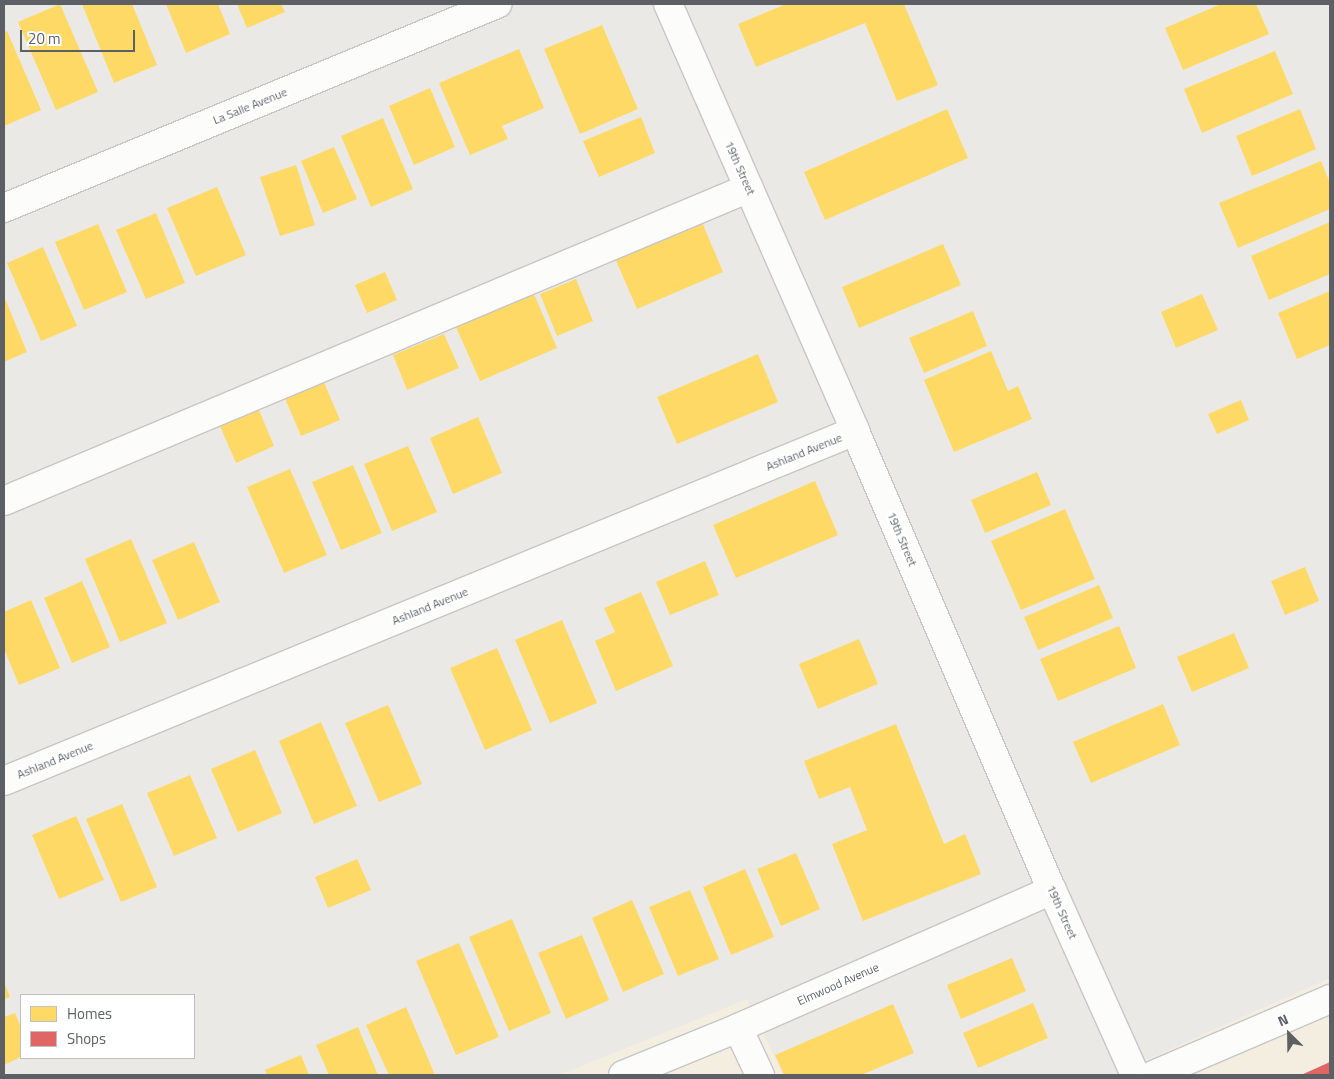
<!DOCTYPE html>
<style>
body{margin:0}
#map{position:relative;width:1334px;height:1079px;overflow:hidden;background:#ebe9e5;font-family:"Titillium Web",sans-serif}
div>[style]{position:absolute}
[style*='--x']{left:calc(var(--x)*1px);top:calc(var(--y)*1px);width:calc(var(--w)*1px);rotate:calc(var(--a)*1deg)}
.commercial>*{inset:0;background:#f4eee0}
.homes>*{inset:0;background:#ffd966}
.shops>*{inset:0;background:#e06666}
.roads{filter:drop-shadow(1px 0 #c7c6c6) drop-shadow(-1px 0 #c7c6c6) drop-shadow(0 1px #c7c6c6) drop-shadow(0 -1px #c7c6c6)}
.minor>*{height:28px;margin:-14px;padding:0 14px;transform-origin:14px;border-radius:14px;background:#fcfcfb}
span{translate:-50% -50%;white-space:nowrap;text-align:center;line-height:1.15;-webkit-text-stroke:5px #fff;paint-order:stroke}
.street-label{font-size:12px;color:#5c5f63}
.frame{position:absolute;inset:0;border:5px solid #5c5f63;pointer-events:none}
.legend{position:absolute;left:20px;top:994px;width:175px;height:65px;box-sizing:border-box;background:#fff;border:1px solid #bebfc1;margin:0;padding:6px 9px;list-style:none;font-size:15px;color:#5c5f63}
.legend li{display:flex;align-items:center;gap:10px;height:25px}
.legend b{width:25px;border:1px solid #bebfc1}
.north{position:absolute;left:1264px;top:1009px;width:50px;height:50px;-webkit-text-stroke:4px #fff;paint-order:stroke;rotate:337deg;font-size:14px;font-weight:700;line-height:20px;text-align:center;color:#5c5f63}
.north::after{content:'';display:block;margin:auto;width:18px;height:22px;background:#5c5f63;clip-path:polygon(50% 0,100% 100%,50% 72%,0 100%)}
.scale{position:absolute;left:20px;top:30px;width:115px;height:22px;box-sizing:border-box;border:2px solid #5c5f63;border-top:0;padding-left:6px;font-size:15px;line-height:18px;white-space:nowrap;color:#5c5f63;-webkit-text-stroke:4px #fff;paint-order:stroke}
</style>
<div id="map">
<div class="commercial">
<i style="clip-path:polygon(1330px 978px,1330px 1075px,1112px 1075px)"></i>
<i style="clip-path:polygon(747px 999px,783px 1075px,560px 1075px)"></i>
</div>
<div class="homes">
<i style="clip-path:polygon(60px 4px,98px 92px,56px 110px,18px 22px)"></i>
<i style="clip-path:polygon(82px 4px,132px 4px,157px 65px,114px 83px)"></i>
<i style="clip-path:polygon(166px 4px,218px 4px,230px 34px,186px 53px)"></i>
<i style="clip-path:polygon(237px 4px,281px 4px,285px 12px,247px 28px)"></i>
<i style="clip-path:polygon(786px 4px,904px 4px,938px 85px,897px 101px,865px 23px,756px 67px,738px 24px)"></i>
<i style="clip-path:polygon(1221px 4px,1256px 4px,1269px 34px,1183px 70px,1165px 28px)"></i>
<i style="clip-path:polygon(602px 25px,638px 109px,580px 134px,544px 49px)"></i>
<i style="clip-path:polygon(7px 31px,41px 110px,4px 126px,4px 32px)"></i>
<i style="clip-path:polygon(519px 49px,544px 108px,502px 126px,508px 139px,470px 155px,439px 83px)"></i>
<i style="clip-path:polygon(1275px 51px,1293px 94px,1202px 133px,1184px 89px)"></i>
<i style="clip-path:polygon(430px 88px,455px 147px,414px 165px,389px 106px)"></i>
<i style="clip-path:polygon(947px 109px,968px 158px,825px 220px,804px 172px)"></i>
<i style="clip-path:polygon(1300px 109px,1316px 149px,1252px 176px,1236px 136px)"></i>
<i style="clip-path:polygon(641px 117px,655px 153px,599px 177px,583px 141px)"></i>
<i style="clip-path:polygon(383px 118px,413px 189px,371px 207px,341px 136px)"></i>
<i style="clip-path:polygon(334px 147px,357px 199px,323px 213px,301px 161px)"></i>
<i style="clip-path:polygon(1321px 161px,1330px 183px,1330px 209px,1238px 248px,1219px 203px)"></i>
<i style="clip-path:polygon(296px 165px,315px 225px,280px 236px,260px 177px)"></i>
<i style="clip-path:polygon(217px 187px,246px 255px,196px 276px,167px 208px)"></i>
<i style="clip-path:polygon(156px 213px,185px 283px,146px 299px,116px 230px)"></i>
<i style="clip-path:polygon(701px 220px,723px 272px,637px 309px,614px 256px)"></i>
<i style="clip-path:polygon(1330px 222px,1330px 274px,1269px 300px,1251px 256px)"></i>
<i style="clip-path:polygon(98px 224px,127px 292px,84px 310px,55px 242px)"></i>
<i style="clip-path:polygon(943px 244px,961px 285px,859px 328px,842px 287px)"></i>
<i style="clip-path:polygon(43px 247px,77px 326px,41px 341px,7px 263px)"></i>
<i style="clip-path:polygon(385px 272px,397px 300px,367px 313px,355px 285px)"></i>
<i style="clip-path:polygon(576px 279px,593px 321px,557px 336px,540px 294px)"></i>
<i style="clip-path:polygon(1330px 291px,1330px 345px,1297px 359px,1278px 313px)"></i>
<i style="clip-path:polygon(534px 294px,557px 348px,480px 381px,456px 327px)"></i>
<i style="clip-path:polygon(1202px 294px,1218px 330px,1176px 348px,1161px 312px)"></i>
<i style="clip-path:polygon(4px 296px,27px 352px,4px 362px)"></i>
<i style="clip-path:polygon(973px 311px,987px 346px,924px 373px,909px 338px)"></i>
<i style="clip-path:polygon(444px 334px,459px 368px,407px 390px,393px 355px)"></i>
<i style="clip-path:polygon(991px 351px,1008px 391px,1018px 386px,1032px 419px,954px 452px,924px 380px)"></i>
<i style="clip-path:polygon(758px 354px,778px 402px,677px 444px,657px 397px)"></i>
<i style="clip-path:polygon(323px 380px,340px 420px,301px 436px,284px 396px)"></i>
<i style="clip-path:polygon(1241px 400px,1249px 420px,1217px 434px,1208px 414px)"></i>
<i style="clip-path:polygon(259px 410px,274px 446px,236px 463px,220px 426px)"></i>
<i style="clip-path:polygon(478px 417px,502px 473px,453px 494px,430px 438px)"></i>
<i style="clip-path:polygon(408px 446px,437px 512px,392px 531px,364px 464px)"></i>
<i style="clip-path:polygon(353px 465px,382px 533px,341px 550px,312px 482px)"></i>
<i style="clip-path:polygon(290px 469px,327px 555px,284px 573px,247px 487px)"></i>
<i style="clip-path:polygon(1037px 472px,1051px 505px,985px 533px,971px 500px)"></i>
<i style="clip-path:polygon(815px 481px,838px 535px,736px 578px,713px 525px)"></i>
<i style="clip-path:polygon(1065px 509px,1095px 579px,1021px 610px,991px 541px)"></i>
<i style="clip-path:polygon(131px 539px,167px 623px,120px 642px,85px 559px)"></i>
<i style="clip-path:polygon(194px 542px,220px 602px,178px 620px,152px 560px)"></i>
<i style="clip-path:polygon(705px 561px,719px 595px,670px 615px,656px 582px)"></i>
<i style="clip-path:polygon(1305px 567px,1319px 601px,1285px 615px,1271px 581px)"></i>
<i style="clip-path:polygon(82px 581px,110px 647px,72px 663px,44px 598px)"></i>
<i style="clip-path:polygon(1099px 585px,1113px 618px,1038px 650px,1024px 617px)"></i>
<i style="clip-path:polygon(641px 592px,673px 666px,616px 691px,595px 641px,615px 632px,604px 608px)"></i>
<i style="clip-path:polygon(31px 600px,60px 668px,19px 685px,4px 649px,4px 612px)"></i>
<i style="clip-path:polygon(562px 620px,597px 703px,550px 723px,515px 640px)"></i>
<i style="clip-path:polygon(1119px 626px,1136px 668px,1058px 701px,1040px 659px)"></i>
<i style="clip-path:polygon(1234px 633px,1249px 668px,1192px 692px,1177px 657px)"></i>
<i style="clip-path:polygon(859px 639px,878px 684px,818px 709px,799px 664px)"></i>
<i style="clip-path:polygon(497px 648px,532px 730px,485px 750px,450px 668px)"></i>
<i style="clip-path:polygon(1163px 704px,1180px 745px,1091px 783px,1073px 742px)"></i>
<i style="clip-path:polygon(388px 705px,422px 784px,379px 802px,345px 723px)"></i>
<i style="clip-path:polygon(321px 722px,357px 806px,314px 824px,279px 741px)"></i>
<i style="clip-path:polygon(896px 724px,944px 844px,965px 834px,981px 874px,863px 921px,832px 844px,867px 830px,850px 787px,819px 799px,804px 761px)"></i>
<i style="clip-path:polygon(255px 750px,282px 813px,238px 832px,211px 769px)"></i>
<i style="clip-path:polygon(190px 775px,217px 838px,174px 856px,147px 793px)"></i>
<i style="clip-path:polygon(122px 804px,157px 887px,121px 902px,86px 819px)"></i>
<i style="clip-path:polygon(76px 816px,104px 880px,59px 899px,32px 835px)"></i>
<i style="clip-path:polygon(796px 853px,820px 909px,781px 926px,757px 869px)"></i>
<i style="clip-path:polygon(357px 859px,371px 890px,328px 908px,315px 877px)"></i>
<i style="clip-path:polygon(745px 869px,774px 937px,731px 955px,703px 887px)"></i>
<i style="clip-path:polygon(690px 890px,719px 959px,678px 976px,649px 907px)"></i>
<i style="clip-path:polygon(632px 900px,664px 974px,623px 992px,592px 918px)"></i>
<i style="clip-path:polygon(512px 919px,551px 1013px,509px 1031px,469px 937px)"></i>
<i style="clip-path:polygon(582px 935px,609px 1000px,566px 1019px,538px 953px)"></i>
<i style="clip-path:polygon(459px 943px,499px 1037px,456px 1055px,416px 961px)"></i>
<i style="clip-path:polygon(1012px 958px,1026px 991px,961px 1019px,947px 985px)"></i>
<i style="clip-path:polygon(4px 982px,10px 997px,4px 999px)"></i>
<i style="clip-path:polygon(1033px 1003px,1048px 1038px,978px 1068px,963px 1033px)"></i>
<i style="clip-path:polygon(893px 1004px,914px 1053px,861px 1075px,784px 1075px,775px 1055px)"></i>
<i style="clip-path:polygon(406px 1007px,435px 1075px,389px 1075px,366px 1025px)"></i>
<i style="clip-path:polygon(15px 1013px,21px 1027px,21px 1057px,4px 1065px,4px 1017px)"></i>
<i style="clip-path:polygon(358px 1027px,378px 1075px,329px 1075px,316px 1045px)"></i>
<i style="clip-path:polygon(301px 1055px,309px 1075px,267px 1075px,265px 1070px)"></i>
</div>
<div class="shops">
<i style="clip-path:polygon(1330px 1062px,1330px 1075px,1301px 1075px)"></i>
</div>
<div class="roads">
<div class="minor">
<i style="--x:668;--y:4;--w:466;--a:66.3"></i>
<i style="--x:855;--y:431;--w:499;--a:66.8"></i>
<i style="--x:1052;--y:890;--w:203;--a:65.8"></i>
<i style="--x:4;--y:208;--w:534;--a:-22.48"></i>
<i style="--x:4;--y:501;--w:808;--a:-22.79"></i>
<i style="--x:4;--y:781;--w:920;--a:-22.36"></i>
<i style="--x:738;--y:1028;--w:52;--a:64.9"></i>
<i style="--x:623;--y:1075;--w:124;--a:-22.2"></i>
<i style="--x:738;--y:1028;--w:343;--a:-23.7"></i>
<i style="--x:1153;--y:1075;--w:193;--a:-23.2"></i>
</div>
</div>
<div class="street-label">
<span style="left:250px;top:106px;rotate:-22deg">La Salle Avenue</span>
<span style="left:740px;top:168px;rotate:66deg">19th Street</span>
<span style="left:804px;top:452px;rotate:-22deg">Ashland Avenue</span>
<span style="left:902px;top:539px;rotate:67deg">19th Street</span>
<span style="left:430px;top:606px;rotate:-22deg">Ashland Avenue</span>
<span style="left:55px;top:760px;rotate:-22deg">Ashland Avenue</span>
<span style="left:1062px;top:912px;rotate:66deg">19th Street</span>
<span style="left:838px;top:984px;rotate:-24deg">Elmwood Avenue</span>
</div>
<div class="frame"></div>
<ul class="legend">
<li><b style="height:14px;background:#ffd966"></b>Homes</li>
<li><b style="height:14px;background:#e06666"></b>Shops</li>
</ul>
<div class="north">N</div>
<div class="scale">20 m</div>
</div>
